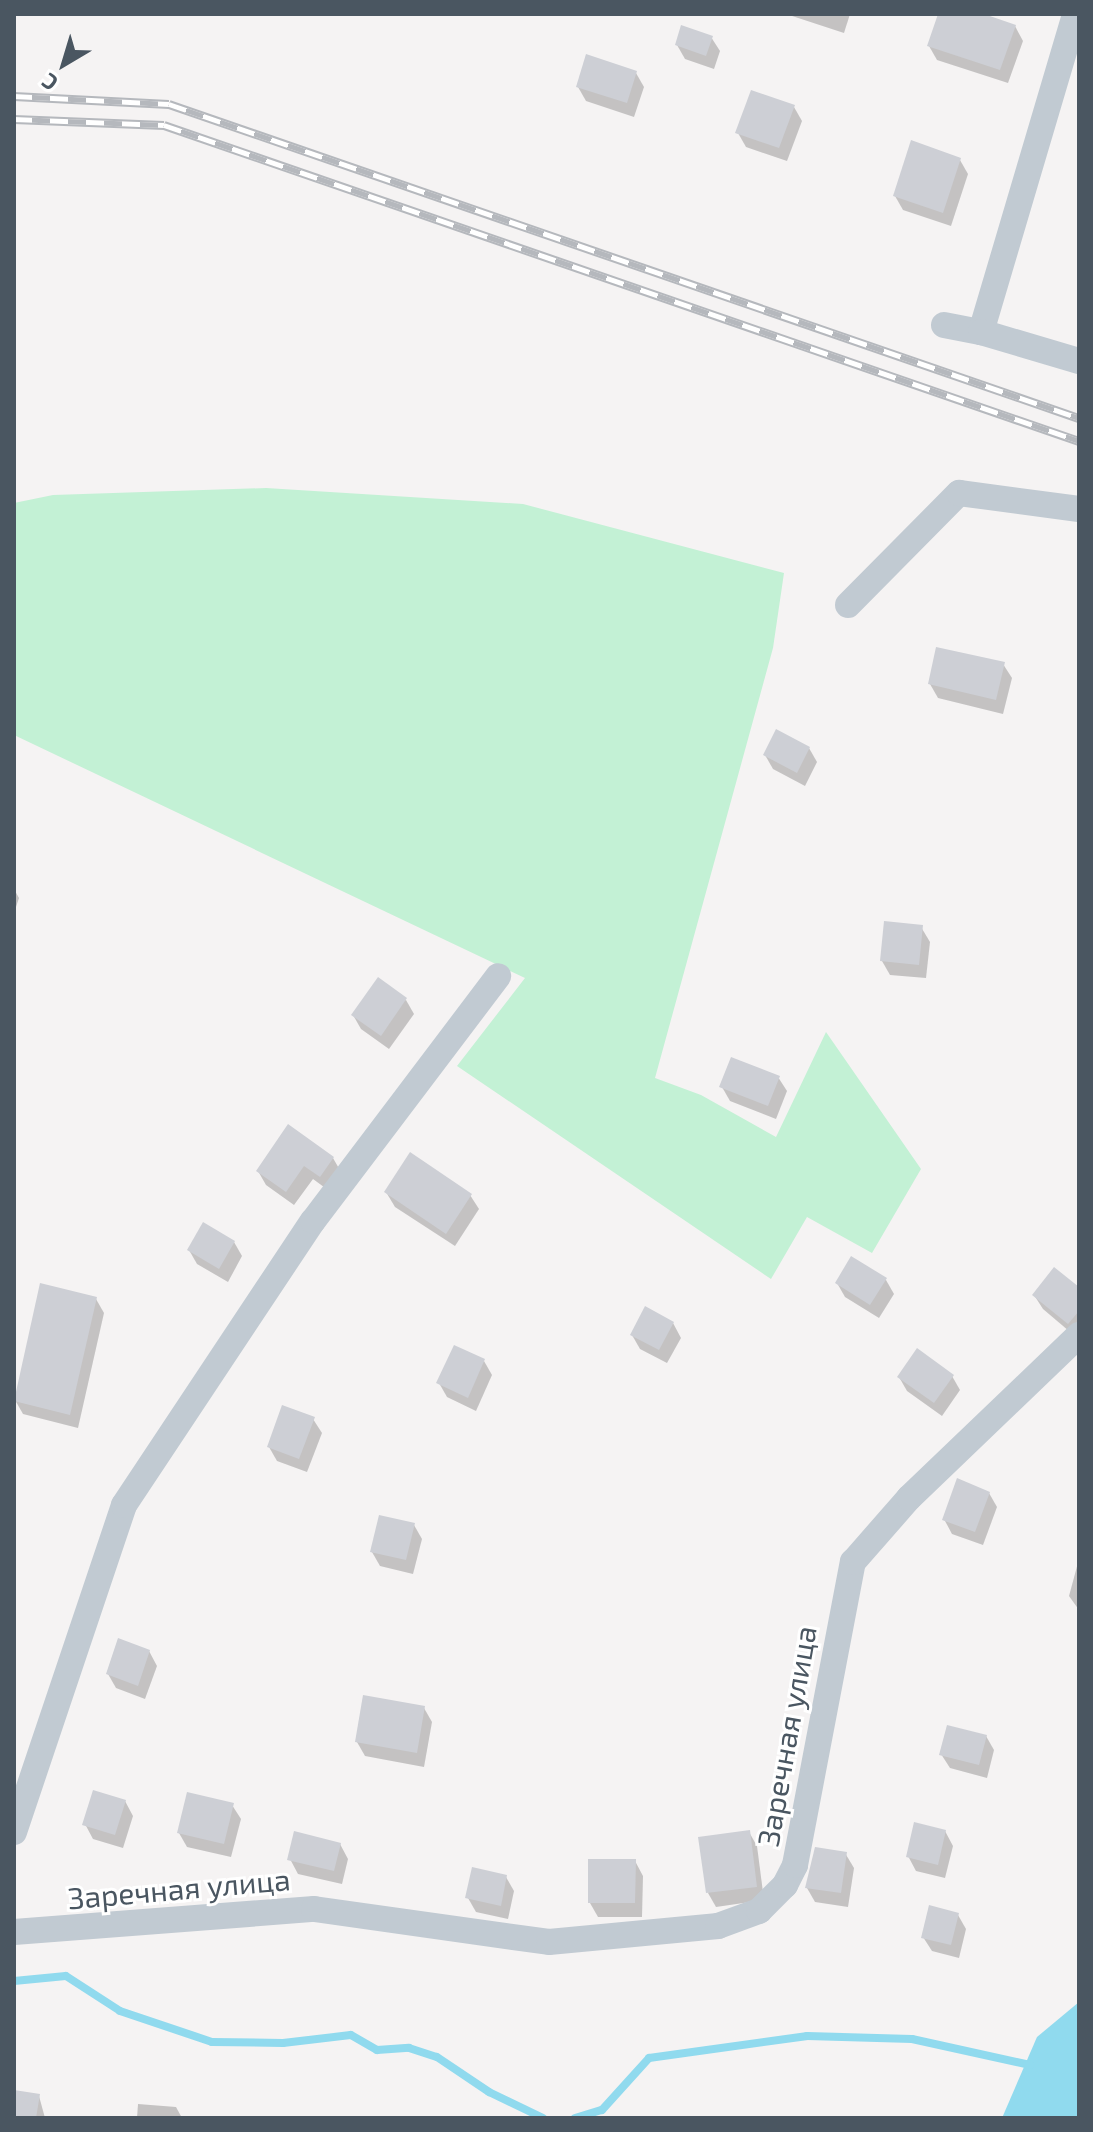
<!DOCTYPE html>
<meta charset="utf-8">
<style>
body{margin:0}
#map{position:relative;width:1093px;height:2132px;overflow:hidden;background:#f5f3f3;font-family:"Exo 2",sans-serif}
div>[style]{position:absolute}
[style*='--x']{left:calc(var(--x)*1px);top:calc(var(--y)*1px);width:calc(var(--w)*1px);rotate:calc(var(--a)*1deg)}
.green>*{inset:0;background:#c3f1d5}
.water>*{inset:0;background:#90daee}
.shadow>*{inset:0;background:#0003}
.stream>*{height:8px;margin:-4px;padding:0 4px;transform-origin:4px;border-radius:4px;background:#90daee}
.building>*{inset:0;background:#cdcfd5}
.street>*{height:26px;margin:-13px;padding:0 13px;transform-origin:13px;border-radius:13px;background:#c1cad2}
.rail>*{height:9px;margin-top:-4.5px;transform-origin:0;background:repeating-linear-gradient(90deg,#fff 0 18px,#b5b8bd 0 36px);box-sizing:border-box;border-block:2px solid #b5b8bd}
span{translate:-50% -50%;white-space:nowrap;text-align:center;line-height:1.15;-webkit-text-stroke:6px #fff;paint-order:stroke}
.street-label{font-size:30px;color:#4a5661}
.frame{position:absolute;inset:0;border:16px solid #4a5661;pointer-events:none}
.north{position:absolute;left:24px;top:24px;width:80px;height:80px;-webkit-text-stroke:6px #fff;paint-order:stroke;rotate:218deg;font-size:22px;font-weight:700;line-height:32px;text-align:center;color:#4a5661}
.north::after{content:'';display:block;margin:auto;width:28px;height:36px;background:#4a5661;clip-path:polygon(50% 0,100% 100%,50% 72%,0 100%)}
</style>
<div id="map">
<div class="green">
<i style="clip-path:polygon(266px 488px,523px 504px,784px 573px,773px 648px,655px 1078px,701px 1095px,776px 1137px,826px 1032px,921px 1169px,872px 1253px,807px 1217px,771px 1279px,457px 1066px,525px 978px,14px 735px,14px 503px,53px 495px)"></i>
</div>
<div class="water">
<i style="clip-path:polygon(1079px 2002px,1079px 2118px,1002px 2118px,1037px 2037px)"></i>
</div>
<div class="shadow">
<i style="clip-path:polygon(786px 14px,850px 14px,844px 33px)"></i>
<i style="clip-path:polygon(940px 14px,978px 14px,1015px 26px,1023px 41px,1008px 83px,937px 60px,929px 46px)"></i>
<i style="clip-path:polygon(711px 37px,720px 51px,714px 69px,685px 59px,677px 45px)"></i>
<i style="clip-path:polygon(636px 73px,644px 87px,634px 117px,586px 101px,578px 87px)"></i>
<i style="clip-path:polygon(794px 107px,802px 121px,787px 161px,746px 147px,738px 133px)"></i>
<i style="clip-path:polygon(960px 160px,968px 174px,951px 226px,903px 210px,895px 196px)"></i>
<i style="clip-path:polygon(1003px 664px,1012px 678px,1003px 714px,938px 698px,930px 684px)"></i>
<i style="clip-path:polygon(809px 748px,817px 762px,805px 786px,773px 769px,765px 755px)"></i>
<i style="clip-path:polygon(14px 889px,19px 898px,14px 913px)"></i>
<i style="clip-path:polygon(921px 927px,930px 942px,926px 978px,890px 975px,882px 961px)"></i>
<i style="clip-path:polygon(406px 1000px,414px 1014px,389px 1049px,361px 1029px,353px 1015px)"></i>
<i style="clip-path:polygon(778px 1077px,787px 1091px,776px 1119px,730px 1101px,722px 1087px)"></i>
<i style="clip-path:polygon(333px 1158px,341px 1172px,328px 1190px,313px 1179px,294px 1205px,266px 1185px,258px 1171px)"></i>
<i style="clip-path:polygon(386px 1192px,470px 1195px,479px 1209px,455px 1246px,395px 1207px)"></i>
<i style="clip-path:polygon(234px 1242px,242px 1256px,228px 1282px,197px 1264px,189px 1250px)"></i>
<i style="clip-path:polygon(886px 1280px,894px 1294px,879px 1318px,845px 1297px,837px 1283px)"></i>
<i style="clip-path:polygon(1079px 1290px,1079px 1334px,1076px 1337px,1043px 1309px,1034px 1295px)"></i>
<i style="clip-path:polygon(96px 1299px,104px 1313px,78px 1428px,23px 1414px,15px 1400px)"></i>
<i style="clip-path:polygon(673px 1323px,681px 1338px,667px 1363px,640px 1349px,632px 1335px)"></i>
<i style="clip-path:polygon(484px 1361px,492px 1375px,476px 1411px,447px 1397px,439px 1383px)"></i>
<i style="clip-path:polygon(952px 1376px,960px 1390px,942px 1416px,907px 1391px,899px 1377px)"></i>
<i style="clip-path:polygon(313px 1419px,322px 1433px,307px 1472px,277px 1461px,269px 1447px)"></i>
<i style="clip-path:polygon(989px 1493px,997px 1507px,983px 1545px,952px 1534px,944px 1519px)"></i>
<i style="clip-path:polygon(414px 1525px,422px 1539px,413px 1574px,380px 1566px,372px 1552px)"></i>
<i style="clip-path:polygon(1079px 1559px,1079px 1610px,1069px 1596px)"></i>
<i style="clip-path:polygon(149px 1651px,157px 1666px,145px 1699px,116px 1688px,108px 1674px)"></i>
<i style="clip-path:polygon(424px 1708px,432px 1722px,424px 1767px,365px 1756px,357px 1742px)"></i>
<i style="clip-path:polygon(986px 1736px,994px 1750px,987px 1778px,950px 1768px,941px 1754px)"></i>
<i style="clip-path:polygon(125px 1801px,133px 1816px,123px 1848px,93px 1839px,85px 1824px)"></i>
<i style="clip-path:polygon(232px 1805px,241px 1819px,231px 1857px,187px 1847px,179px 1833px)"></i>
<i style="clip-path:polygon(945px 1831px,953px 1846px,945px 1878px,916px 1871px,908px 1856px)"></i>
<i style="clip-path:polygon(749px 1832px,757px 1846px,764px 1900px,716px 1907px,708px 1893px)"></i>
<i style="clip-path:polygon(340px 1844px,348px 1859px,342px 1884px,298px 1874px,290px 1859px)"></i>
<i style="clip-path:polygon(845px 1853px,854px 1868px,848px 1907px,815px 1902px,807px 1888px)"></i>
<i style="clip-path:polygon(635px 1861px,643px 1876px,642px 1917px,598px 1917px,590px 1903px)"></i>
<i style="clip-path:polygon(506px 1877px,514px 1891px,508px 1919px,476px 1912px,468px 1898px)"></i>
<i style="clip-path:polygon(958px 1915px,966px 1929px,959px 1958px,932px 1951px,923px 1937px)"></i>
<i style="clip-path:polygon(14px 2092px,39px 2096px,45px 2118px,14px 2118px)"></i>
<i style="clip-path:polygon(138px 2104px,176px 2107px,182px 2118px,137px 2118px)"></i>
</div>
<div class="stream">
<i style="--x:14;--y:1981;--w:52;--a:-5.5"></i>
<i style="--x:66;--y:1976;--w:64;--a:32.9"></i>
<i style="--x:120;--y:2011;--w:97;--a:18.6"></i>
<i style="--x:212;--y:2042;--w:71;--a:0.8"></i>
<i style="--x:283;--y:2043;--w:68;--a:-6.7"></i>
<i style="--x:351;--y:2035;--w:30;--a:30"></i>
<i style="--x:377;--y:2050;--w:32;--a:-4"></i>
<i style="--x:409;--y:2048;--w:29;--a:18"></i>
<i style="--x:437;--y:2057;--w:63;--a:33.9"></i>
<i style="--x:489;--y:2092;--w:60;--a:25.7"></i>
<i style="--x:575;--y:2118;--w:28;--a:-17"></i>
<i style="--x:602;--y:2110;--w:70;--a:-47.9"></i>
<i style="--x:649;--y:2058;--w:160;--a:-7.9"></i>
<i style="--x:807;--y:2036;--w:105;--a:1.6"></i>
<i style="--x:912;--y:2039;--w:121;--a:12.4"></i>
</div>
<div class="building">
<i style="clip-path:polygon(938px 14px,984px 14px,1016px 25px,1000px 70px,927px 46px)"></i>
<i style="clip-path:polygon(681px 25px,713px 36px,706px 56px,675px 45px)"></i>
<i style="clip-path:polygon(586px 54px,637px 71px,627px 103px,576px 87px)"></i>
<i style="clip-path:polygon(751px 90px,795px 105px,779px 148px,735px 133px)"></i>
<i style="clip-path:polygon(911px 140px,961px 158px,943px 213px,893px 196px)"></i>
<i style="clip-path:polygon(936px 647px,1005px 662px,996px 700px,928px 684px)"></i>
<i style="clip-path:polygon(776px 729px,810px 747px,797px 773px,763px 755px)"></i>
<i style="clip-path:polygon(884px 921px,923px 925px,919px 965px,880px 961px)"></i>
<i style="clip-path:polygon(378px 977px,407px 998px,381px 1036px,351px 1015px)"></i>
<i style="clip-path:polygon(731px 1057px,780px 1076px,768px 1106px,719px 1087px)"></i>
<i style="clip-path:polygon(288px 1124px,334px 1157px,320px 1177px,304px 1166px,286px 1192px,256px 1171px)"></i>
<i style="clip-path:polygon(410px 1152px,472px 1194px,446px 1234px,384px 1192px)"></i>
<i style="clip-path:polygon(203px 1222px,235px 1241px,219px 1269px,187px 1250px)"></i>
<i style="clip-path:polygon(851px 1256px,887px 1278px,870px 1305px,835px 1283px)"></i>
<i style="clip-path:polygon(1054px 1267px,1079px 1287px,1079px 1311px,1068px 1324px,1032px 1295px)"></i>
<i style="clip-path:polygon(40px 1283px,97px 1297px,70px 1415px,14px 1401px)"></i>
<i style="clip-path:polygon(645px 1306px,674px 1322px,659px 1350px,630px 1335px)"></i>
<i style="clip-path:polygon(454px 1345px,485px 1359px,468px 1398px,436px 1383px)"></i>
<i style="clip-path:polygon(917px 1348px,954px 1375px,934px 1403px,897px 1377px)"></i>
<i style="clip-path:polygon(282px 1405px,315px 1417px,299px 1459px,267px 1447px)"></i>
<i style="clip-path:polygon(957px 1478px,990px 1492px,975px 1532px,942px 1520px)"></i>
<i style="clip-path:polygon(379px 1515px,415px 1523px,406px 1560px,370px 1552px)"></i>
<i style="clip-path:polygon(118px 1638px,150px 1650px,138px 1686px,106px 1674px)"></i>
<i style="clip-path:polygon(363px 1695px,425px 1706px,417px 1753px,355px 1742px)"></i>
<i style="clip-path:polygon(947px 1725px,987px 1735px,979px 1765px,939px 1755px)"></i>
<i style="clip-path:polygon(93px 1790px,126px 1800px,115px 1835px,82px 1825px)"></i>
<i style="clip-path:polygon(187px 1792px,234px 1803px,224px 1844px,177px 1833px)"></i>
<i style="clip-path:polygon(914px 1822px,946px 1830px,938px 1865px,906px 1857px)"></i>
<i style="clip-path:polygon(750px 1830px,757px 1887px,706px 1893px,698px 1837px)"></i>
<i style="clip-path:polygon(294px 1831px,341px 1843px,334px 1871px,287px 1860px)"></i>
<i style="clip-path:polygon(815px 1847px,847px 1852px,841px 1893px,805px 1888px)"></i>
<i style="clip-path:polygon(588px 1859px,636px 1859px,635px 1903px,588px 1903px)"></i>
<i style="clip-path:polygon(472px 1867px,507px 1875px,501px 1906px,465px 1898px)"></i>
<i style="clip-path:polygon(929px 1905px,959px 1913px,951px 1945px,921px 1938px)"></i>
<i style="clip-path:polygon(14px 2090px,40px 2094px,36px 2118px,14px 2118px)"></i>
</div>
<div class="street">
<i style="--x:944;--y:325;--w:38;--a:11"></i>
<i style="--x:981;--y:332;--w:332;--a:-73.5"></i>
<i style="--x:981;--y:332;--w:102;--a:16.5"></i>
<i style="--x:848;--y:605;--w:158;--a:-45.3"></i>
<i style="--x:959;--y:493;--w:121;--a:7.6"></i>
<i style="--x:14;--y:1832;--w:345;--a:-71.4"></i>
<i style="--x:124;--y:1505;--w:341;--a:-56.4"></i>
<i style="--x:313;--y:1221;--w:307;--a:-52.9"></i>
<i style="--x:14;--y:1932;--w:301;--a:-4.4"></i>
<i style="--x:314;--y:1909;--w:237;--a:8"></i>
<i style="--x:549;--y:1942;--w:170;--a:-5.4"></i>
<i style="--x:718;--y:1926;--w:44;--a:-20.1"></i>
<i style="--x:759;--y:1911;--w:37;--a:-45"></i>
<i style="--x:785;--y:1885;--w:22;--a:-63"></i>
<i style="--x:795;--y:1865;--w:309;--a:-79.2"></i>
<i style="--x:853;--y:1562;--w:85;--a:-48.8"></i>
<i style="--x:909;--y:1498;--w:236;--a:-43.8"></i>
</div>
<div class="rail">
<i style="--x:14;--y:96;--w:155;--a:3"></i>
<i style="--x:169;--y:104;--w:963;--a:19.04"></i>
<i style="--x:14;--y:119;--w:150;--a:2.3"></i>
<i style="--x:164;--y:125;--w:968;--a:19.05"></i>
</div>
<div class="street-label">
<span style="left:786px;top:1736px;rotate:-80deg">Заречная улица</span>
<span style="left:179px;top:1888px;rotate:-5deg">Заречная улица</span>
</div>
<div class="frame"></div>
<div class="north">С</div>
</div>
